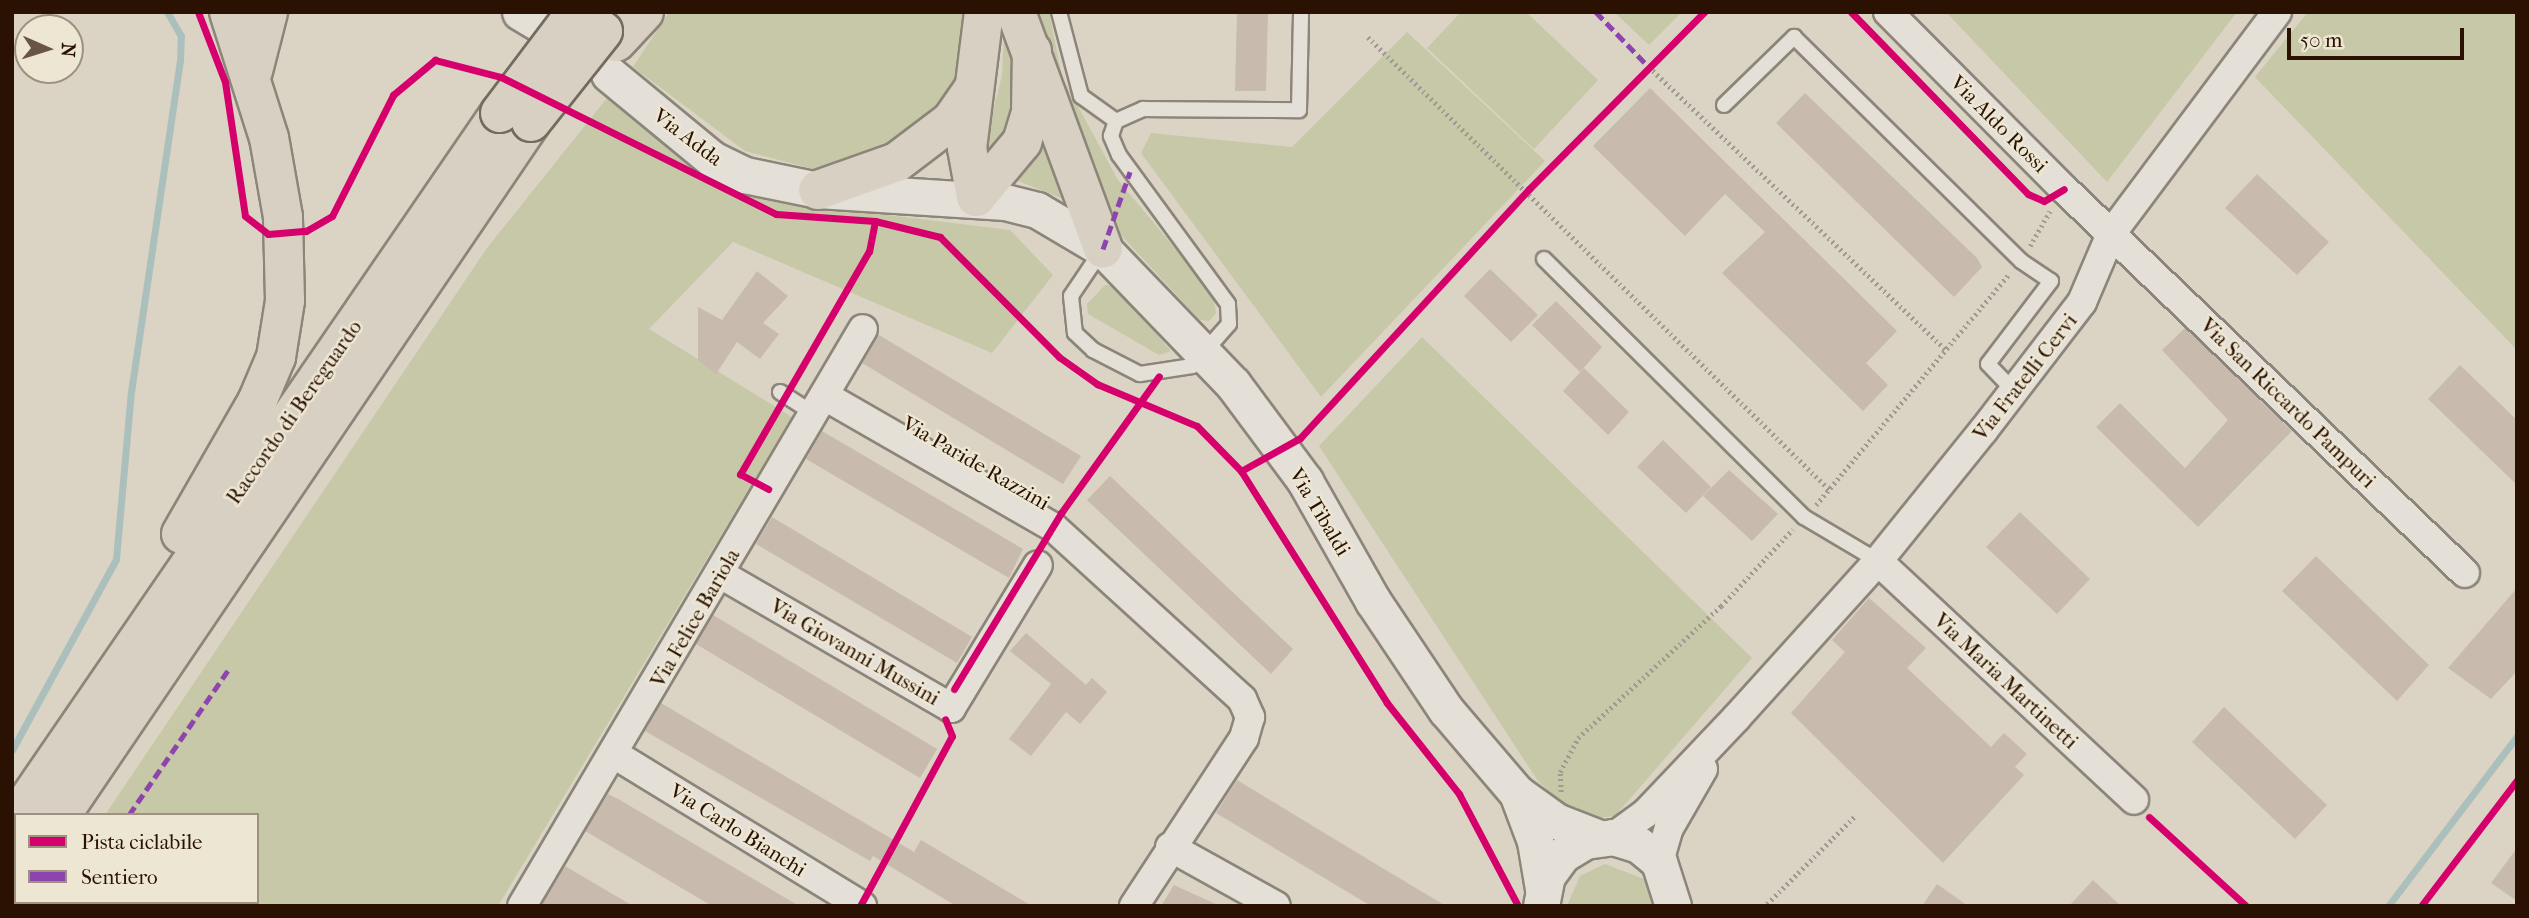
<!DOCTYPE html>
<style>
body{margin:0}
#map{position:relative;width:2529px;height:918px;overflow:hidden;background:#dbd4c4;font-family:"IM FELL French Canon",serif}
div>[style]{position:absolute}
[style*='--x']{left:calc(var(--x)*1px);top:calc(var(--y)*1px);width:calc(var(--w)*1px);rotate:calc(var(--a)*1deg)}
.green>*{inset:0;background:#c6c8a7}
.stream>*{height:7px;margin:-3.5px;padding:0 3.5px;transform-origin:3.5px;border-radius:3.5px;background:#abc0bc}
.building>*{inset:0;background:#c8baad}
.path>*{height:4.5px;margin-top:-2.25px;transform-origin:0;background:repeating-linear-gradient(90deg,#a09a92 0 2px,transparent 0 5.5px)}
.roads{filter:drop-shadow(2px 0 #8c857a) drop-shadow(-2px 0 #8c857a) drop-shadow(0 2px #8c857a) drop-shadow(0 -2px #8c857a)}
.service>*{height:14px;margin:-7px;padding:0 7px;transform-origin:7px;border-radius:7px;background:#e4e0d8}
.minor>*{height:28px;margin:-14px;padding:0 14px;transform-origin:14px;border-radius:14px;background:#e4e0d8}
.tertiary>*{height:35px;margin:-17.5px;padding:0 17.5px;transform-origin:17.5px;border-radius:17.5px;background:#e4e0d8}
.motorway>*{height:38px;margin:-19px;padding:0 19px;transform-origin:19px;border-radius:19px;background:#d8d1c3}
.bridges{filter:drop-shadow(2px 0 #736b60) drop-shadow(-2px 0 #736b60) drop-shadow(0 2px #736b60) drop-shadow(0 -2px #736b60)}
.motorway-bridge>*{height:38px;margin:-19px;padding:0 19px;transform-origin:19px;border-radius:19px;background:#d8d1c3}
.quiet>*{height:5px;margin-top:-2.5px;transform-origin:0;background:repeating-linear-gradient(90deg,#8e44ad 0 10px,transparent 0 15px)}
.cycleway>*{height:7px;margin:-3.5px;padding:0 3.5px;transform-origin:3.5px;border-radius:3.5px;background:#d6006c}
span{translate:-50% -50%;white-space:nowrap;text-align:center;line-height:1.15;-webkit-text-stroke:5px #ede6d3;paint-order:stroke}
.street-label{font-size:21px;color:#2b1102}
.frame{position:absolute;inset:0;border:14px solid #2b1102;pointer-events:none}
.legend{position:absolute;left:14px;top:813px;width:245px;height:91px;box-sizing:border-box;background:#ede6d3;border:2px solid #9f917f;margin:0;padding:9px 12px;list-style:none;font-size:21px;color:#2b1102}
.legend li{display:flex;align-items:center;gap:14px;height:35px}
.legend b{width:35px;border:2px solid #9f917f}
.north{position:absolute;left:14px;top:14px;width:70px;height:70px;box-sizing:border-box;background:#ede6d3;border:2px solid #9f917f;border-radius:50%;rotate:93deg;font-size:19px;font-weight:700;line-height:28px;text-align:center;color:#2b1102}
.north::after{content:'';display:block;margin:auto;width:24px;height:32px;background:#695546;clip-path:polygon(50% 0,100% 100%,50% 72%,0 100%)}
.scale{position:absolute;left:2287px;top:28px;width:177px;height:32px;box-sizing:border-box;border:4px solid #2b1102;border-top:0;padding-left:9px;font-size:21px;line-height:24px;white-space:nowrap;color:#2b1102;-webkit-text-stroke:5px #ede6d3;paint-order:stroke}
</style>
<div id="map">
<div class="green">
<i style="clip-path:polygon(669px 12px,977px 12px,969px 77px,903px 149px,820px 171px,745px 151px,633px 67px)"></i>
<i style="clip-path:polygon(1032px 12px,1049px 12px,1062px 77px,1118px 180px,1213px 294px,1216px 313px,1209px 321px,1200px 320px,1118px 232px)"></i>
<i style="clip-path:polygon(1461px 12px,1526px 12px,1598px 80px,1534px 149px,1427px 48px)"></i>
<i style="clip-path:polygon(1614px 12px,1682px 12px,1649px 45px)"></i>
<i style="clip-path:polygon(1946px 12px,2237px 12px,2107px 182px)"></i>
<i style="clip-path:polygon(2308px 12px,2517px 12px,2517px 350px,2255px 77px)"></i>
<i style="clip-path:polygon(1005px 16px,1022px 45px,1016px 133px,981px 161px,1002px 75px)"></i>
<i style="clip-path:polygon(1407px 32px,1545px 161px,1321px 397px,1141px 153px,1151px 133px,1292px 147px)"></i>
<i style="clip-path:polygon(607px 98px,731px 186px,814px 206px,1010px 230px,1053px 275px,992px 353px,733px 242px,649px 329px,792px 417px,498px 906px,44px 906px,257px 902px,257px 815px,105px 815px,487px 248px)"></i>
<i style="clip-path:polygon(1043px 128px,1078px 205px,1016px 180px)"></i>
<i style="clip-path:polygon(1105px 285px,1115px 286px,1171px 351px,1159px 355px,1088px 314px,1087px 304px)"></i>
<i style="clip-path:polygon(1422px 337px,1752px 658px,1615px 816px,1580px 820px,1538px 781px,1319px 446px)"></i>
<i style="clip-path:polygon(1605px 864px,1644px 879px,1654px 906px,1567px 906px,1580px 876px)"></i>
</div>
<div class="stream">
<i style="--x:12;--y:750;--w:217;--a:-61.4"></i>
<i style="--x:116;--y:559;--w:168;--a:-84.9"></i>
<i style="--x:131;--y:392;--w:335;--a:-81.6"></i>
<i style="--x:180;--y:61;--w:25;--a:-88"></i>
<i style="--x:181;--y:36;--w:28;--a:-120"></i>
<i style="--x:2388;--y:906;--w:213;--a:-52.8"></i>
</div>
<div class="building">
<i style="clip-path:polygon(1237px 12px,1268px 12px,1266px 91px,1235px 91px)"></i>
<i style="clip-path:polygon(1650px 88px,1897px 331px,1866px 363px,1888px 385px,1863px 411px,1722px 273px,1765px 232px,1725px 194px,1685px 236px,1593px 146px)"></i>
<i style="clip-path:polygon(1805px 93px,1977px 258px,1982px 267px,1954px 297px,1776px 123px)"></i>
<i style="clip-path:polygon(2257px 174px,2329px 242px,2297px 275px,2225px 208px)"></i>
<i style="clip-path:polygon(1490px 269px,1538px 315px,1511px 342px,1464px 296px)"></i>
<i style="clip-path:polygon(757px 271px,788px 296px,763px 323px,779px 334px,760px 359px,737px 342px,716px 374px,698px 360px,698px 307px,722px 320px)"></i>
<i style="clip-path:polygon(1556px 301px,1602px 347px,1580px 372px,1532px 325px)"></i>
<i style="clip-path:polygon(2185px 328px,2292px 431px,2198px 527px,2096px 427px,2120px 403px,2185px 468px,2228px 420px,2162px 350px)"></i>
<i style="clip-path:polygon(879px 335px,1081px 456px,1063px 484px,862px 363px)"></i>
<i style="clip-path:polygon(2460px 365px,2517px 420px,2517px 485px,2428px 399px)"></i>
<i style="clip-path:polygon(1584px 368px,1629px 412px,1608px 435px,1563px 391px)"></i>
<i style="clip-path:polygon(822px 431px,1023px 549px,1009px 578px,806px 459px)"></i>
<i style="clip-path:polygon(1663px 440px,1711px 487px,1686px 513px,1637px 467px)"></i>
<i style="clip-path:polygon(1729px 470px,1778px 514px,1752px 541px,1703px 496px)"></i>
<i style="clip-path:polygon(1110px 476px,1293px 649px,1271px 674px,1087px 500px)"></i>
<i style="clip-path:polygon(2020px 512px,2090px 579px,2057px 614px,1986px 547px)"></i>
<i style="clip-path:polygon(772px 517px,972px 637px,957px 663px,756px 544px)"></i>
<i style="clip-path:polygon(2316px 556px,2429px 665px,2397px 701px,2282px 591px)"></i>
<i style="clip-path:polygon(2517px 588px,2517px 671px,2491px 699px,2448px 668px)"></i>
<i style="clip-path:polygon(1869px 598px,1926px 648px,1907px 668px,1991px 747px,2004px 733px,2027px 754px,2015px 767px,2024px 775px,1943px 863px,1791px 713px,1845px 652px,1832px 640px)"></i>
<i style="clip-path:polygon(713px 615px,937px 749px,920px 778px,696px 644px)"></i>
<i style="clip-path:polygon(1026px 633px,1086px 685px,1092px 678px,1107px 692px,1080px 724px,1066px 712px,1031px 756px,1009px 739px,1051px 684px,1010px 651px)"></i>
<i style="clip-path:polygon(661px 703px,914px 852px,921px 840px,1032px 906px,956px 906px,873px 856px,870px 861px,645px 731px)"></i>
<i style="clip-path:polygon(2224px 707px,2327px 805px,2295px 839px,2192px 742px)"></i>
<i style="clip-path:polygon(1237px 780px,1374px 863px,1446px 906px,1371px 906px,1216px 813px)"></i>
<i style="clip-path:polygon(608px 794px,620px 800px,799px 906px,712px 906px,585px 831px)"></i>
<i style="clip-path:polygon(2517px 848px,2517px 901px,2491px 883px)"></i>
<i style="clip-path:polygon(565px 866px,633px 906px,541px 906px)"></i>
<i style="clip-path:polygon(2093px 880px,2121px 906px,2069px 906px)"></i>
<i style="clip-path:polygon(1937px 884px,1968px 906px,1922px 906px)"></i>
<i style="clip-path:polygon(1174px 885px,1220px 906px,1161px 906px)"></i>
</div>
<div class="path">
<i style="--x:1368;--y:37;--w:647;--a:44.44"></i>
<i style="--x:1649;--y:67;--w:409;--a:43.6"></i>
<i style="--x:2030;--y:246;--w:40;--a:-60.3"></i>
<i style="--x:1816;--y:505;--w:302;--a:-50.1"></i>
<i style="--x:1561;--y:792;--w:20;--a:-93"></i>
<i style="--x:1560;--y:772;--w:38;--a:-62"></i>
<i style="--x:1578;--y:738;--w:195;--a:-42.7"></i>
<i style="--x:1721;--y:606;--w:105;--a:-46.9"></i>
<i style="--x:1767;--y:904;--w:124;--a:-45"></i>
</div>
<div class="roads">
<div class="service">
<i style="--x:1059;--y:12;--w:87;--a:75.3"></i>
<i style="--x:1081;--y:96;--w:43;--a:35.5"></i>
<i style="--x:1724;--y:105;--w:98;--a:-44.2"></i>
<i style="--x:1794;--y:37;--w:319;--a:44.6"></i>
<i style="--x:2021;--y:261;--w:36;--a:34"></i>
<i style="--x:2051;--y:281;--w:104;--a:127.2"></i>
<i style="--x:1988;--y:364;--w:39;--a:46"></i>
<i style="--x:1102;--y:250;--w:55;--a:124"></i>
<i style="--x:1071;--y:296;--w:37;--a:84"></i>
<i style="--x:1075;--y:333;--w:25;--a:43"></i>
<i style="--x:1093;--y:350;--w:53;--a:27.1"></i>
<i style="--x:1140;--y:374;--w:53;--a:-8.7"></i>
<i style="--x:1192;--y:366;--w:56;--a:-48.6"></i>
<i style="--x:1229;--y:324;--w:20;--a:-93"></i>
<i style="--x:1228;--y:304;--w:185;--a:-126.2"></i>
<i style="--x:1119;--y:155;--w:21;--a:-113"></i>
<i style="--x:1111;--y:136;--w:16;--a:-72"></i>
<i style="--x:1116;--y:121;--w:30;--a:-24"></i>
<i style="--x:1143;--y:109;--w:156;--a:0.4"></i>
<i style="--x:1299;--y:110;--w:98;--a:-88.8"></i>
<i style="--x:1544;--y:259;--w:366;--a:44.8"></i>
<i style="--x:1804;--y:517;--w:86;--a:30.7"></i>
<i style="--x:780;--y:392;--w:40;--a:32.9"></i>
</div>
<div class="minor">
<i style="--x:1888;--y:12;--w:250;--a:45.2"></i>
<i style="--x:2064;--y:189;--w:555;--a:43.76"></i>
<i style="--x:825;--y:396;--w:263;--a:29.9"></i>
<i style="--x:1053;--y:527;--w:256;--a:42.3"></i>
<i style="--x:1242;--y:699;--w:20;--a:66"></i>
<i style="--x:1250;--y:717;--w:22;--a:106"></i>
<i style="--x:1244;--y:738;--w:201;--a:123.2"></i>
<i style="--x:1878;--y:561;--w:350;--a:43"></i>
<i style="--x:722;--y:575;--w:265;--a:30.1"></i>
<i style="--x:951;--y:708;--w:167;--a:-58.7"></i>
<i style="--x:614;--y:754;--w:291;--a:31.5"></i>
<i style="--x:1613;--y:837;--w:41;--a:-36"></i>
<i style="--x:1646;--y:813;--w:132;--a:-46.5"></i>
<i style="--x:1737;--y:717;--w:210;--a:-47.9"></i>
<i style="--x:1878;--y:561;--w:167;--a:-51.1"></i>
<i style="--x:1983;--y:431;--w:163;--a:-52.5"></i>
<i style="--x:2082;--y:302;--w:74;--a:-66.9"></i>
<i style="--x:2111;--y:234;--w:277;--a:-53.2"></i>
<i style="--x:1170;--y:847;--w:121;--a:29.1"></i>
<i style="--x:1659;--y:862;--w:35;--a:-74"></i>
<i style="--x:1669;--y:828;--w:68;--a:-60"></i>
<i style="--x:522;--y:906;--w:670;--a:-59.42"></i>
</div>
<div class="tertiary">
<i style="--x:520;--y:12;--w:29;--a:31"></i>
<i style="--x:609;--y:74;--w:134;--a:39.5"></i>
<i style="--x:712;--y:159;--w:37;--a:26"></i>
<i style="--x:745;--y:175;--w:75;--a:11.6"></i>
<i style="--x:818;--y:190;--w:187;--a:3.7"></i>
<i style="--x:1005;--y:202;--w:33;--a:14"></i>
<i style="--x:1037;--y:210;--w:77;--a:30.6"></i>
<i style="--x:1103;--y:249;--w:187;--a:46.1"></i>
<i style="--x:1233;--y:384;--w:121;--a:53.4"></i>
<i style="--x:1305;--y:481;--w:138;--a:60.5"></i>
<i style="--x:1373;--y:601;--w:131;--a:56.2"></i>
<i style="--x:1446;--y:710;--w:109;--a:49.5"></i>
<i style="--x:1517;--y:793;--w:48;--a:35.7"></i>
<i style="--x:1556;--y:821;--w:44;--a:21.3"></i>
<i style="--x:1517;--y:793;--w:51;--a:69.4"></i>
<i style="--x:1535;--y:841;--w:49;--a:80.5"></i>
<i style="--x:1541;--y:906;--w:31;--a:-79"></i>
<i style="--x:1547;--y:876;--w:26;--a:-54"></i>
<i style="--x:1562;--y:855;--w:27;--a:-31"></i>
<i style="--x:1585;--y:841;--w:28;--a:-8"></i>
<i style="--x:1613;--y:837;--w:27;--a:17"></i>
<i style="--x:1639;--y:845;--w:26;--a:40"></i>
<i style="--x:1659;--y:862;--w:46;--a:72.3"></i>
</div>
<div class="motorway">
<i style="--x:984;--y:12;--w:137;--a:97.1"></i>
<i style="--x:967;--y:148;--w:50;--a:79.6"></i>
<i style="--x:976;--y:197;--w:72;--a:-50.1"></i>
<i style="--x:1022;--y:142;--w:30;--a:-73"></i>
<i style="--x:1031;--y:113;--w:62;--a:-89.1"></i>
<i style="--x:1016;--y:12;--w:252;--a:69.8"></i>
<i style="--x:616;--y:42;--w:41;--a:-47"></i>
<i style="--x:253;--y:71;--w:61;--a:-75.7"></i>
<i style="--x:818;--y:190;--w:84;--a:-19.5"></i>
<i style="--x:897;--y:162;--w:68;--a:-37.2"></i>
<i style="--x:951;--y:121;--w:40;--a:-55.1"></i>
<i style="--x:181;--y:534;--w:152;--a:-60.1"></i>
<i style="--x:257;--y:402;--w:49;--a:-67.1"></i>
<i style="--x:276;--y:357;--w:57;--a:-80.9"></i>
<i style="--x:285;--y:301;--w:84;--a:-91.4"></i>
<i style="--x:283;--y:217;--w:80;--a:-100"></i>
<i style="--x:269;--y:138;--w:132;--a:-107.6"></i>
<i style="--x:18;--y:815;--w:852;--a:-55.53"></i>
<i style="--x:61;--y:815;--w:837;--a:-55.85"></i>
<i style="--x:12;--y:886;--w:6;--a:-51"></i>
</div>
</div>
<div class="bridges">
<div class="motorway-bridge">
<i style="--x:500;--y:113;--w:126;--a:-53"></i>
<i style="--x:531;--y:122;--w:116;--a:-51.6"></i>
</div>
</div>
<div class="quiet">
<i style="--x:1596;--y:12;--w:76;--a:46.1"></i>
<i style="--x:1103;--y:249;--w:82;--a:-70.7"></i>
<i style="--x:129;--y:815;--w:177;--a:-55.6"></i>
<i style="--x:67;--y:906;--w:5;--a:-53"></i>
</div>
<div class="cycleway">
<i style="--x:198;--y:12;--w:75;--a:68.9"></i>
<i style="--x:225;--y:82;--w:135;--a:81.5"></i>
<i style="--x:245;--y:216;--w:29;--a:38"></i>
<i style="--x:268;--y:234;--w:38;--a:-5"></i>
<i style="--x:306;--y:231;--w:30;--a:-30"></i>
<i style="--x:332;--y:216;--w:136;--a:-63.2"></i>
<i style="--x:393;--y:95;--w:55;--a:-39.8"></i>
<i style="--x:435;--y:60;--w:68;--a:14.4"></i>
<i style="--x:501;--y:77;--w:307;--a:26.5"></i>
<i style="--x:776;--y:214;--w:99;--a:4"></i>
<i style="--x:875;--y:221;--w:31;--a:101"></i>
<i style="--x:869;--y:251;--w:258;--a:120"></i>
<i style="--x:740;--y:474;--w:32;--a:28"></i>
<i style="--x:1851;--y:12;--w:254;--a:45.8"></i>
<i style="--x:2028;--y:194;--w:17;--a:24"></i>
<i style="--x:2044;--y:201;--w:23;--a:-31"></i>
<i style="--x:875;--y:221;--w:67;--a:13.8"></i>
<i style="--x:940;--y:237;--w:169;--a:45.2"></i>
<i style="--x:1059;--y:357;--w:47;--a:35.4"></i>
<i style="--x:1097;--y:384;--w:108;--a:22.8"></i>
<i style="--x:1197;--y:426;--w:63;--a:45.6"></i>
<i style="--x:1241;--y:471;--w:274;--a:57.8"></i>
<i style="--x:1387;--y:703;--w:116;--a:51.6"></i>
<i style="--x:1459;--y:794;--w:127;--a:62.2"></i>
<i style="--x:1241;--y:471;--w:68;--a:-29.2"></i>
<i style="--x:1300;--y:438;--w:338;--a:-47.4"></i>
<i style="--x:1529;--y:189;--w:249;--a:-45.3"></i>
<i style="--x:954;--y:689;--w:206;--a:-58.7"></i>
<i style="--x:1061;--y:513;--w:168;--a:-54.4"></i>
<i style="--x:2149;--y:817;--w:132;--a:42.5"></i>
<i style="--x:860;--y:906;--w:193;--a:-61.6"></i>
<i style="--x:952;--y:736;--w:18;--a:-112"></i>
<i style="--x:2421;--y:906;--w:158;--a:-52.7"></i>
</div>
<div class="street-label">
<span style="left:1999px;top:124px;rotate:45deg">Via Aldo Rossi</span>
<span style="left:688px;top:137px;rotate:37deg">Via Adda</span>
<span style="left:2025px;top:377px;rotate:-52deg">Via Fratelli Cervi</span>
<span style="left:2288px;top:403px;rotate:44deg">Via San Riccardo Pampuri</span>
<span style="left:294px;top:412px;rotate:-55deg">Raccordo di Bereguardo</span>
<span style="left:976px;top:463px;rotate:30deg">Via Paride Razzini</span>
<span style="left:1320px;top:512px;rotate:59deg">Via Tibaldi</span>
<span style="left:695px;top:618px;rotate:-60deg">Via Felice Bariola</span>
<span style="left:855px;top:652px;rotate:30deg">Via Giovanni Mussini</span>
<span style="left:2006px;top:681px;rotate:43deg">Via Maria Martinetti</span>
<span style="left:738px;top:830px;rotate:32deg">Via Carlo Bianchi</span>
</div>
<div class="frame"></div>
<ul class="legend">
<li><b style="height:9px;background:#d6006c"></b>Pista ciclabile</li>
<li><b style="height:9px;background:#8e44ad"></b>Sentiero</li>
</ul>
<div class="north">N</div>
<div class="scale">50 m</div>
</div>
